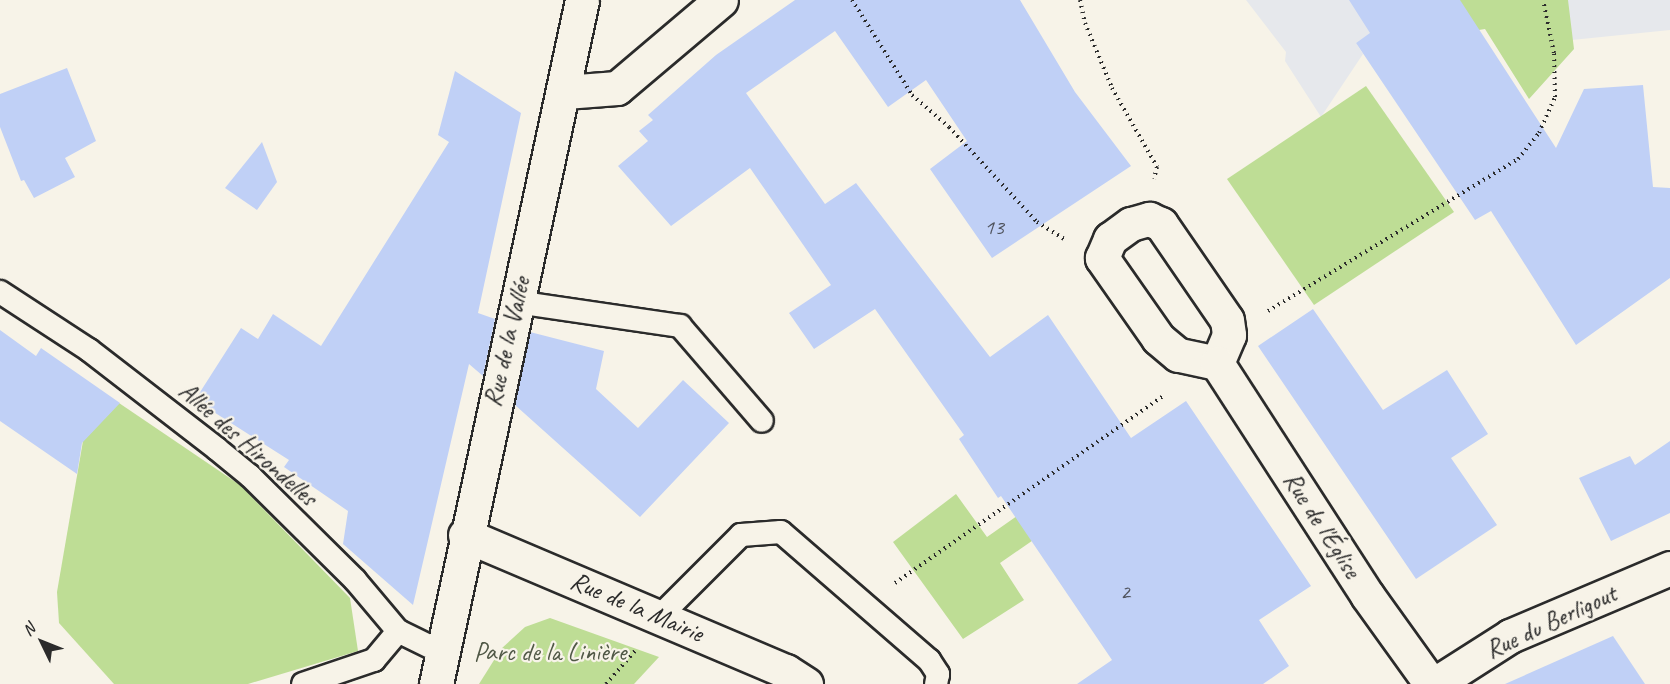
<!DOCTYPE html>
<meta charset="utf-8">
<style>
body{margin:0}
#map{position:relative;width:1670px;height:684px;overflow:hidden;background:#f7f3e8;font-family:Caveat,sans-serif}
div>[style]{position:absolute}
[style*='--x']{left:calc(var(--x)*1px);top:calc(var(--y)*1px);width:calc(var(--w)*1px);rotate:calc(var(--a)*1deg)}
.built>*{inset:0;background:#e6e8ec}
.green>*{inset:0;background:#bedd95}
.building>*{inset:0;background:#c0d0f6}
.path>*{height:4px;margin-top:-2px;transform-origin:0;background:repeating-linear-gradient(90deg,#2b2b2b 0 1.5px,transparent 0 6px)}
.roads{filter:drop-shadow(2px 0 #2b2b2b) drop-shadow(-2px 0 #2b2b2b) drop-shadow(0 2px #2b2b2b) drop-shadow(0 -2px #2b2b2b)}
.lane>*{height:22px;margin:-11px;padding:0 11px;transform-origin:11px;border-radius:11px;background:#f7f3e8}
.street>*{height:33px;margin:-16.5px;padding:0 16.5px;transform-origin:16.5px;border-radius:16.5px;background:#f7f3e8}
.secondary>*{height:33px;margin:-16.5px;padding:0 16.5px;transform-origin:16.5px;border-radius:16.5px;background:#f7f3e8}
span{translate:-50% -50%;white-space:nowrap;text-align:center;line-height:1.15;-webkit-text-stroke:4.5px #f7f3e8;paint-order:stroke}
.number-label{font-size:22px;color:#50545e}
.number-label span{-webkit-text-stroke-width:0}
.street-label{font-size:26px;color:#2b2b2b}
.park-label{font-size:26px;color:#505846}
.north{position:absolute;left:12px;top:612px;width:60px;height:60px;-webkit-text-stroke:4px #f7f3e8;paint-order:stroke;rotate:313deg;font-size:16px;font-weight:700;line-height:24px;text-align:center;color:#2b2b2b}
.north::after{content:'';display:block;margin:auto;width:21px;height:27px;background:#2b2b2b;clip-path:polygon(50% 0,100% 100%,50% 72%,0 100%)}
</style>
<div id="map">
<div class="built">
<i style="clip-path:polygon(1246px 0,1422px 0,1356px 43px,1363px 54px,1321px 117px,1285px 61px,1286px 52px)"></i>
<i style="clip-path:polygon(1559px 0,1670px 0,1670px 30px,1562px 41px)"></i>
</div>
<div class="green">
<i style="clip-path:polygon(1442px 0,1568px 0,1574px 49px,1529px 99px,1485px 29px,1460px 33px)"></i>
<i style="clip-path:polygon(1366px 86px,1454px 212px,1314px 305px,1227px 179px)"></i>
<i style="clip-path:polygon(119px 403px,240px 485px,350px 598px,358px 651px,248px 684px,114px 684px,59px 623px,57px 592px,83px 441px)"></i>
<i style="clip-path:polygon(1119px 444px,1137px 468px,1000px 563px,1024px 600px,963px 639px,893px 542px,956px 494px,987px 537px)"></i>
<i style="clip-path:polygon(550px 618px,659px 657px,634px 684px,479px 684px,501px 649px,525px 627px)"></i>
</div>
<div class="building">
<i style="clip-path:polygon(795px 0,1020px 0,1075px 92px,1131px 166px,992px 258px,930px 169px,967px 141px,926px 80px,888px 107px,835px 31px,746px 93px,825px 204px,856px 183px,990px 357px,1048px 315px,1131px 438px,1186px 401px,1311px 586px,1259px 620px,1289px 666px,1263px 684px,1077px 684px,1112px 660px,1001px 496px,998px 498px,959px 439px,964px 435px,875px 309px,814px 349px,789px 313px,831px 285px,750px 168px,671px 226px,618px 166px,648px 141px,639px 131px,653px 120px,648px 115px,716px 55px)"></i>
<i style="clip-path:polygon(1349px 0,1460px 0,1556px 148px,1584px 89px,1643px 85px,1653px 187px,1670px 188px,1670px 278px,1576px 345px,1491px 211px,1475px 220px,1356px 43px,1370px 33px)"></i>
<i style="clip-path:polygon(67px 68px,96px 141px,65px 158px,75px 177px,34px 198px,24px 180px,21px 181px,0 127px,0 94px)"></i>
<i style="clip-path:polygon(455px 71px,521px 113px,478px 313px,495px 319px,483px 376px,469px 364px,413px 605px,343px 544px,348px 511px,284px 467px,289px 460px,195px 400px,241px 328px,258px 339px,273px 314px,321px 346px,449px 142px,438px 135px)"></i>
<i style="clip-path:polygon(262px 142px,277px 182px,257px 210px,225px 188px)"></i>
<i style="clip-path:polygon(1313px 309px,1383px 410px,1447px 370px,1488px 434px,1451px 458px,1497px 525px,1416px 579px,1258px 346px)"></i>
<i style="clip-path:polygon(0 330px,36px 356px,41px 348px,120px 403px,82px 443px,77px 474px,0 421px)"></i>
<i style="clip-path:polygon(530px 332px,604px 351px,596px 389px,638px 428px,683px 380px,729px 423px,640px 517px,515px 405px)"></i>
<i style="clip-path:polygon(1670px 441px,1670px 513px,1611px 541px,1579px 478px,1630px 456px,1635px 465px)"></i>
<i style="clip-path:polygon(1613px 636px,1645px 684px,1505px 684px)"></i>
</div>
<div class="path">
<i style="--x:852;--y:0;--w:112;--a:57.7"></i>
<i style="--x:912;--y:95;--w:49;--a:40.9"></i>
<i style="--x:949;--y:127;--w:129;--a:47.2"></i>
<i style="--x:1037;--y:222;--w:34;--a:32"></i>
<i style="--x:1080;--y:0;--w:24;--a:78"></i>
<i style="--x:1085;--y:23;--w:70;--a:67.4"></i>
<i style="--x:1112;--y:88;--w:91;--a:60.3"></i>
<i style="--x:1157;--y:167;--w:12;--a:104"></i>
<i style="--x:1268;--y:311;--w:293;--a:-31.3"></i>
<i style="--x:1518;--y:159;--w:33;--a:-51"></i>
<i style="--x:1539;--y:133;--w:39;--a:-66"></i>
<i style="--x:1555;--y:97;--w:44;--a:-91.3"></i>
<i style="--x:1554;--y:53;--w:54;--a:-101.7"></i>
<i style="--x:895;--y:583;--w:328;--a:-34.9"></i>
<i style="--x:606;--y:684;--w:44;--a:-48.7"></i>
</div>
<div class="roads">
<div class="lane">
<i style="--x:0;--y:292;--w:106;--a:33.1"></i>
<i style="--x:89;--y:350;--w:162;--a:37.7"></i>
<i style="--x:217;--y:449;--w:43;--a:39.3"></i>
<i style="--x:250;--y:476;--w:148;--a:44.7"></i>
<i style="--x:355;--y:580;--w:67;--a:49.9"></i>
<i style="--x:398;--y:631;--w:50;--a:26.1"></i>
<i style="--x:516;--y:302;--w:166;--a:8.3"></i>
<i style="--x:680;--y:326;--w:125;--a:49.2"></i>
<i style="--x:659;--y:617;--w:116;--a:-45"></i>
<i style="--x:741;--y:535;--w:40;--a:-4.3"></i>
<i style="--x:781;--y:532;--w:196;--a:40.9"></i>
<i style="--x:929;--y:660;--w:17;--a:57"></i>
<i style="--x:938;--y:674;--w:10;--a:101"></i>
<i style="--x:303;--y:684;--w:75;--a:-18.7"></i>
<i style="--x:374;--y:660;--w:38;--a:-50"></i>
</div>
<div class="street">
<i style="--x:565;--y:92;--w:52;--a:-4.4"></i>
<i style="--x:617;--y:88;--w:136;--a:-40.2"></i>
<i style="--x:1149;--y:219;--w:13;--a:23"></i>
<i style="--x:1161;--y:224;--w:116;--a:55.5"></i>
<i style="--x:1227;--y:320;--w:15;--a:82"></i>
<i style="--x:1229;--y:335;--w:30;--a:113"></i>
<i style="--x:1217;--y:363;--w:40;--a:-168"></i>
<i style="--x:1178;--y:355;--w:26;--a:-140"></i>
<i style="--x:1158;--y:338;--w:98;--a:-125"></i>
<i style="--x:1102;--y:258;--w:21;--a:-67"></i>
<i style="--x:1110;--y:239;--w:26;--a:-36"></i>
<i style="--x:1131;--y:224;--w:19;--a:-16"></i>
<i style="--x:1217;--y:363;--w:276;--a:57.1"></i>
<i style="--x:1367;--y:595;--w:110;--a:54.3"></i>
<i style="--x:465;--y:535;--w:349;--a:23"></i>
<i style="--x:786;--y:671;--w:24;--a:33"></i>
<i style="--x:1435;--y:684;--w:89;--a:-32.6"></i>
<i style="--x:1510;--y:636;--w:174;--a:-23"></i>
</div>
<div class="secondary">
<i style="--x:436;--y:684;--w:699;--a:-77.95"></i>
</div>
</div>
<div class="number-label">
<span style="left:994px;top:228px">13</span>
<span style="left:1125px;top:593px">2</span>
</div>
<div class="street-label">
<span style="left:507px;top:342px;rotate:-77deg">Rue de la Vallée</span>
<span style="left:248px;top:444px;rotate:41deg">Allée des Hirondelles</span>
<span style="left:1322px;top:525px;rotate:57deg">Rue de l'Église</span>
<span style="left:637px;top:607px;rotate:23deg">Rue de la Mairie</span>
<span style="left:1551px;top:622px;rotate:-25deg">Rue du Berligout</span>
</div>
<div class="park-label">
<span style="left:550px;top:652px">Parc de la Linière</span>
</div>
<div class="north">N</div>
</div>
